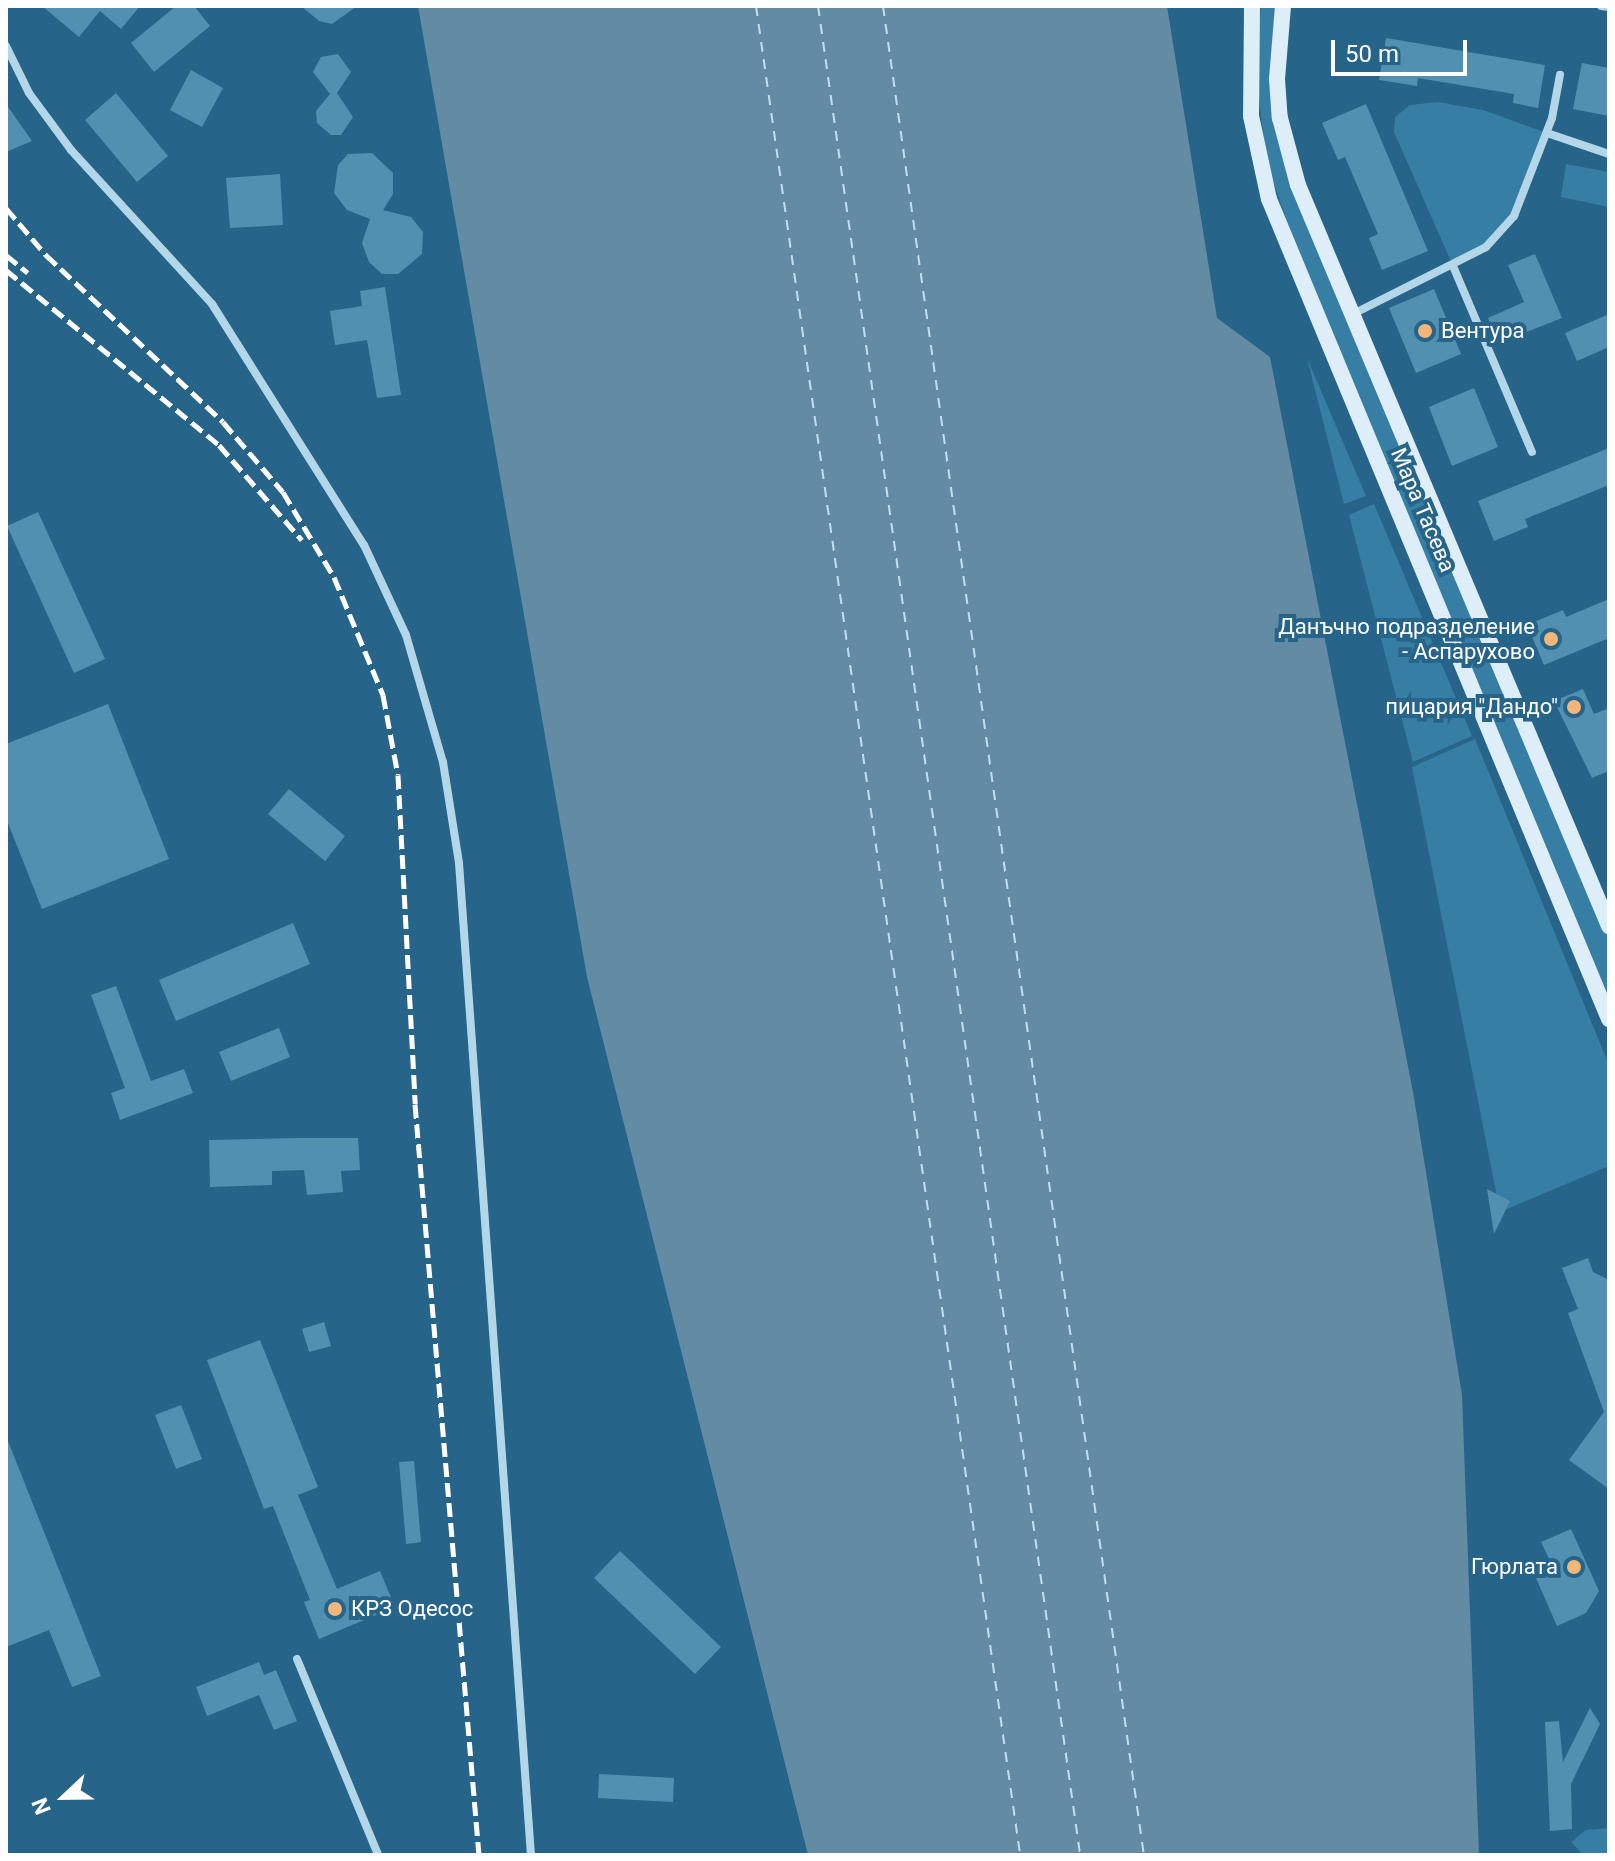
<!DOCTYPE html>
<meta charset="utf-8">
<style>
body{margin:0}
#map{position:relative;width:1615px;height:1861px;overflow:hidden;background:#266489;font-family:Roboto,sans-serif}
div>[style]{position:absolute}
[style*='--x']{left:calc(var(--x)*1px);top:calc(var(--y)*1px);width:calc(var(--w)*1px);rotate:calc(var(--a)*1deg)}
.green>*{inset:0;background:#377ea4}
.water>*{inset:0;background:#638ca4}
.ferry>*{height:2px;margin-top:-1px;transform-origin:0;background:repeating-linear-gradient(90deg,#bfdff1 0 10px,transparent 0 18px)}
.building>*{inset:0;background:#5290b2}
.minor>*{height:8px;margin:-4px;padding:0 4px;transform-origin:4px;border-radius:4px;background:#b3d6e9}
.secondary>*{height:16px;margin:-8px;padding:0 8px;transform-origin:8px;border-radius:8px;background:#ddeef8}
.rail>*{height:5px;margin-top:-2.5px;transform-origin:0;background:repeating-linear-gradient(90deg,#fff 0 14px,transparent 0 20px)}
.dots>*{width:22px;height:22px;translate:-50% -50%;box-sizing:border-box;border:4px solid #266489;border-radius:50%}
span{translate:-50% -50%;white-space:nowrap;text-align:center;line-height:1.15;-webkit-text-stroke:8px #266489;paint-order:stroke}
.poi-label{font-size:22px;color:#fff}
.left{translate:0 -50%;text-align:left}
.right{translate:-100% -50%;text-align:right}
.street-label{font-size:22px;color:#fff}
.frame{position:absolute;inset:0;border:8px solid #fff;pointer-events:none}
.north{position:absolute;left:24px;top:1757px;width:80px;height:80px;-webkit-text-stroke:6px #266489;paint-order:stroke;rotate:248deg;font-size:22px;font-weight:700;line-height:32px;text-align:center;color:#fff}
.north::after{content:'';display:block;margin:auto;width:28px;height:36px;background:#fff;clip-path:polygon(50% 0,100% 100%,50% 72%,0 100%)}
.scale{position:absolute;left:1331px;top:40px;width:136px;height:36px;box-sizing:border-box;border:4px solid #fff;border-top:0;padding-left:10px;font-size:24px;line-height:28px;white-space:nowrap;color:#fff;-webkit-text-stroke:6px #266489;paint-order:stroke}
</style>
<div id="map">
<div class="green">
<i style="clip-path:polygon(1261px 6px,1281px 6px,1288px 158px,1609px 926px,1609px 1020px,1323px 328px,1266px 160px,1256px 71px)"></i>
<i style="clip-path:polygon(1438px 102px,1483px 110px,1547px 133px,1514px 216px,1486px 247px,1453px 266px,1394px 132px,1395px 117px,1410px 105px)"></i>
<i style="clip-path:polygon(1566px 164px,1609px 172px,1609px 207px,1561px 197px)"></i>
<i style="clip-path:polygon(1307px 358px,1366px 496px,1344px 504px)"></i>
<i style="clip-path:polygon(1374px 504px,1472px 736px,1413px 762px,1349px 515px)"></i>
<i style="clip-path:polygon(1475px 739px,1609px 1065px,1609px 1166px,1500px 1212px,1412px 767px)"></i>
<i style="clip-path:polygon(1609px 1828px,1609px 1855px,1583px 1855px,1571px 1842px,1586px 1830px)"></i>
</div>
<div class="water">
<i style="clip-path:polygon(418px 6px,1167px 6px,1217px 318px,1270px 357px,1413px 1092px,1462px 1395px,1479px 1855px,808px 1855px,587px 977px)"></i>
</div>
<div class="ferry">
<i style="--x:756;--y:6;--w:1868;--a:81.87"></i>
<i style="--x:818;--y:6;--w:1867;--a:81.93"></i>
<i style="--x:883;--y:6;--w:1867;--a:81.97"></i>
</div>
<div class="building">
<i style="clip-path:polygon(42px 6px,140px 6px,121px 29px,100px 11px,79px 37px)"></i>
<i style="clip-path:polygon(176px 6px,194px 6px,210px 26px,154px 72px,131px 43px)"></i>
<i style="clip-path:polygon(301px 6px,357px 6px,332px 24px,319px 21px)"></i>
<i style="clip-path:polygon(1386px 38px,1545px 65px,1538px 108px,1513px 103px,1514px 94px,1418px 78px,1417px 86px,1379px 80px)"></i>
<i style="clip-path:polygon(338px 54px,351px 72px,337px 93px,353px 117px,341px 135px,331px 135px,317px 123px,316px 111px,330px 94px,313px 72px,321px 57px)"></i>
<i style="clip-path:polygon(1582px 63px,1609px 68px,1609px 116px,1573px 109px)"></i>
<i style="clip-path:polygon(191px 70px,223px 88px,202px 127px,170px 110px)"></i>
<i style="clip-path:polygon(116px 93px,168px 156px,137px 182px,85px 120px)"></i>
<i style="clip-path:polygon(6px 104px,32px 141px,6px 152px)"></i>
<i style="clip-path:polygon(1366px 104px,1428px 251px,1382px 270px,1369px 238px,1378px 234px,1345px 157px,1338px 160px,1322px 123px)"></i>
<i style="clip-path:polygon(372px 153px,393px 173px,393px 194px,383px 210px,411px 217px,423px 232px,422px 254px,398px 274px,382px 274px,369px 262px,362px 243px,370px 219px,347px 210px,334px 193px,338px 165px,348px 154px)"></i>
<i style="clip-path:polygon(280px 174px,283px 225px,230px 228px,226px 178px)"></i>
<i style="clip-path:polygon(1535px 254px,1562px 318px,1499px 343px,1488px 318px,1524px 302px,1508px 265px)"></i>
<i style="clip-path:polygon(385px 287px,401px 395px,377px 398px,367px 340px,335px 345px,330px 311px,362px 306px,360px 291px)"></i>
<i style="clip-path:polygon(1434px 289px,1461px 354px,1416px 373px,1389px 308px)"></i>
<i style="clip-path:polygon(1609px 314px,1609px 347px,1577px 361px,1565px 333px)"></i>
<i style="clip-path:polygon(1474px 388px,1498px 447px,1452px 466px,1429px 407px)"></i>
<i style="clip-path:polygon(1609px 448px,1609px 485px,1525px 519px,1528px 527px,1494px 541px,1478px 501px)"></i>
<i style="clip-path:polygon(38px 512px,105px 659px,74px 673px,7px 526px)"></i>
<i style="clip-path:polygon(1609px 599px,1609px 638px,1544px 665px,1527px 625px,1563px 610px,1566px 617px)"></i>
<i style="clip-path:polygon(1583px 689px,1594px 714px,1609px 708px,1609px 771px,1592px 778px,1554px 701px)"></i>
<i style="clip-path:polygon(108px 704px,169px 859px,42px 909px,6px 818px,6px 744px)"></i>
<i style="clip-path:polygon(289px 789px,345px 836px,325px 861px,268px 814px)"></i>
<i style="clip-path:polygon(293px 923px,310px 964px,176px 1021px,159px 980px)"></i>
<i style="clip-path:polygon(116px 986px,151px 1081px,184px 1069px,193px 1093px,120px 1120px,111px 1093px,125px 1088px,91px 995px)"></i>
<i style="clip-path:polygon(279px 1028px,290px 1057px,231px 1081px,219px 1052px)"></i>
<i style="clip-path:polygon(296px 1138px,358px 1138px,360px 1170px,341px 1171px,343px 1192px,307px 1195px,304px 1170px,272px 1171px,272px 1185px,210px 1187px,209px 1140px)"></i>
<i style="clip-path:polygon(1487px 1189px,1510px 1201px,1494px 1234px)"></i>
<i style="clip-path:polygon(1588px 1258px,1593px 1272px,1609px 1280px,1609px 1489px,1569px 1460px,1604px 1412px,1568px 1313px,1578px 1309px,1562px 1268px)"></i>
<i style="clip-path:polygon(324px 1322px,331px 1346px,309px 1352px,302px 1329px)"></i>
<i style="clip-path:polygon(260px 1340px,318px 1487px,298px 1495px,337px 1589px,380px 1571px,395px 1607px,319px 1639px,304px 1602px,310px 1600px,273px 1506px,264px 1509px,207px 1360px)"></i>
<i style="clip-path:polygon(181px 1405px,202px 1459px,176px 1469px,155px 1415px)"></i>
<i style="clip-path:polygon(6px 1436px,101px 1676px,72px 1687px,49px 1630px,6px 1647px)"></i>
<i style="clip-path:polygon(414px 1461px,421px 1542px,406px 1544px,399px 1462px)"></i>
<i style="clip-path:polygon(1571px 1529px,1599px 1591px,1586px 1613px,1557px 1626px,1532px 1569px,1550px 1561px,1541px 1542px)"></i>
<i style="clip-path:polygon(620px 1551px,721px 1647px,695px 1674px,594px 1578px)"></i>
<i style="clip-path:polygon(259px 1662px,264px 1675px,276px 1670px,297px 1721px,274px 1730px,259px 1695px,207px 1716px,196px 1687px)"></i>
<i style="clip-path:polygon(1590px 1708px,1600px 1724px,1571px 1784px,1572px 1829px,1550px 1831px,1545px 1722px,1559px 1721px,1563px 1762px)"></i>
<i style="clip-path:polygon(599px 1774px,674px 1778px,673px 1802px,598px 1798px)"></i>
</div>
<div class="minor">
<i style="--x:1601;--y:6;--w:8;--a:7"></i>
<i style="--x:6;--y:46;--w:52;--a:63.9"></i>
<i style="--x:29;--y:93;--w:71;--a:53.6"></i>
<i style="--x:71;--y:150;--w:209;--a:47.5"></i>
<i style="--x:212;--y:304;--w:285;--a:57.8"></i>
<i style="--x:364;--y:545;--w:99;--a:65"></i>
<i style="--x:406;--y:635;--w:132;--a:73.8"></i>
<i style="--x:443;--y:762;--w:102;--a:81"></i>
<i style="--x:459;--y:863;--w:995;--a:85.85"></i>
<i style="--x:1547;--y:133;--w:65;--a:18.7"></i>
<i style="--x:1453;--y:266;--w:202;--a:67"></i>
<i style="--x:1351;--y:315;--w:151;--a:-26.7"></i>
<i style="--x:1486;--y:247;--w:42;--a:-47.9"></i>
<i style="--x:1514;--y:216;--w:105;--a:-68.8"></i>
<i style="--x:1552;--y:118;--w:44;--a:-79.5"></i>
<i style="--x:297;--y:1659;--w:212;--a:67.5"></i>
</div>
<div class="secondary">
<i style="--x:1252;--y:6;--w:110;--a:90.5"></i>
<i style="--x:1251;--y:116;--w:85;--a:77.8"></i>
<i style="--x:1269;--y:199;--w:888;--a:67.48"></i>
<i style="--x:1283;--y:6;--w:73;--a:94.7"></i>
<i style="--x:1277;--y:79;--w:39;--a:86"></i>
<i style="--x:1280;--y:118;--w:69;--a:75"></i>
<i style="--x:1298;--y:185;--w:804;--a:67.23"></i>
</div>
<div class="rail">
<i style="--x:6;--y:208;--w:62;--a:49.6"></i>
<i style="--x:46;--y:255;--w:243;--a:43.3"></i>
<i style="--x:223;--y:422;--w:92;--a:49.4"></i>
<i style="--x:283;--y:492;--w:99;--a:59"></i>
<i style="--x:334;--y:577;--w:128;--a:67.4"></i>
<i style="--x:383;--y:695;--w:81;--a:79.4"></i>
<i style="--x:398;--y:775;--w:329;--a:87"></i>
<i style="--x:415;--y:1104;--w:754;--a:85.13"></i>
<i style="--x:6;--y:255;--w:28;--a:39"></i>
<i style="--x:6;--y:270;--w:276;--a:39.4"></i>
<i style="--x:219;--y:445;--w:126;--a:48.9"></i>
</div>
<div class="dots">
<i style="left:1425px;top:331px;background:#f2b778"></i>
<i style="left:1551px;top:639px;background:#f2b778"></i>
<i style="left:1574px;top:707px;background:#f2b778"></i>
<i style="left:1574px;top:1567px;background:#f2b778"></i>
<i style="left:335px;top:1609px;background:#f2b778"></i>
</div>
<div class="poi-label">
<span class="left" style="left:1441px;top:331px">Вентура</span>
<span class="right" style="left:1535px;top:639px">Данъчно подразделение<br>- Аспарухово</span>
<span class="right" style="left:1558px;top:707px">пицария "Дандо"</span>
<span class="right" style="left:1558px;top:1567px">Гюрлата</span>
<span class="left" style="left:351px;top:1609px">КРЗ Одесос</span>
</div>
<div class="street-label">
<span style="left:1423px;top:510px;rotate:67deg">Мара Тасева</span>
</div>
<div class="frame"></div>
<div class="north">N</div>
<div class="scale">50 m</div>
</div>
